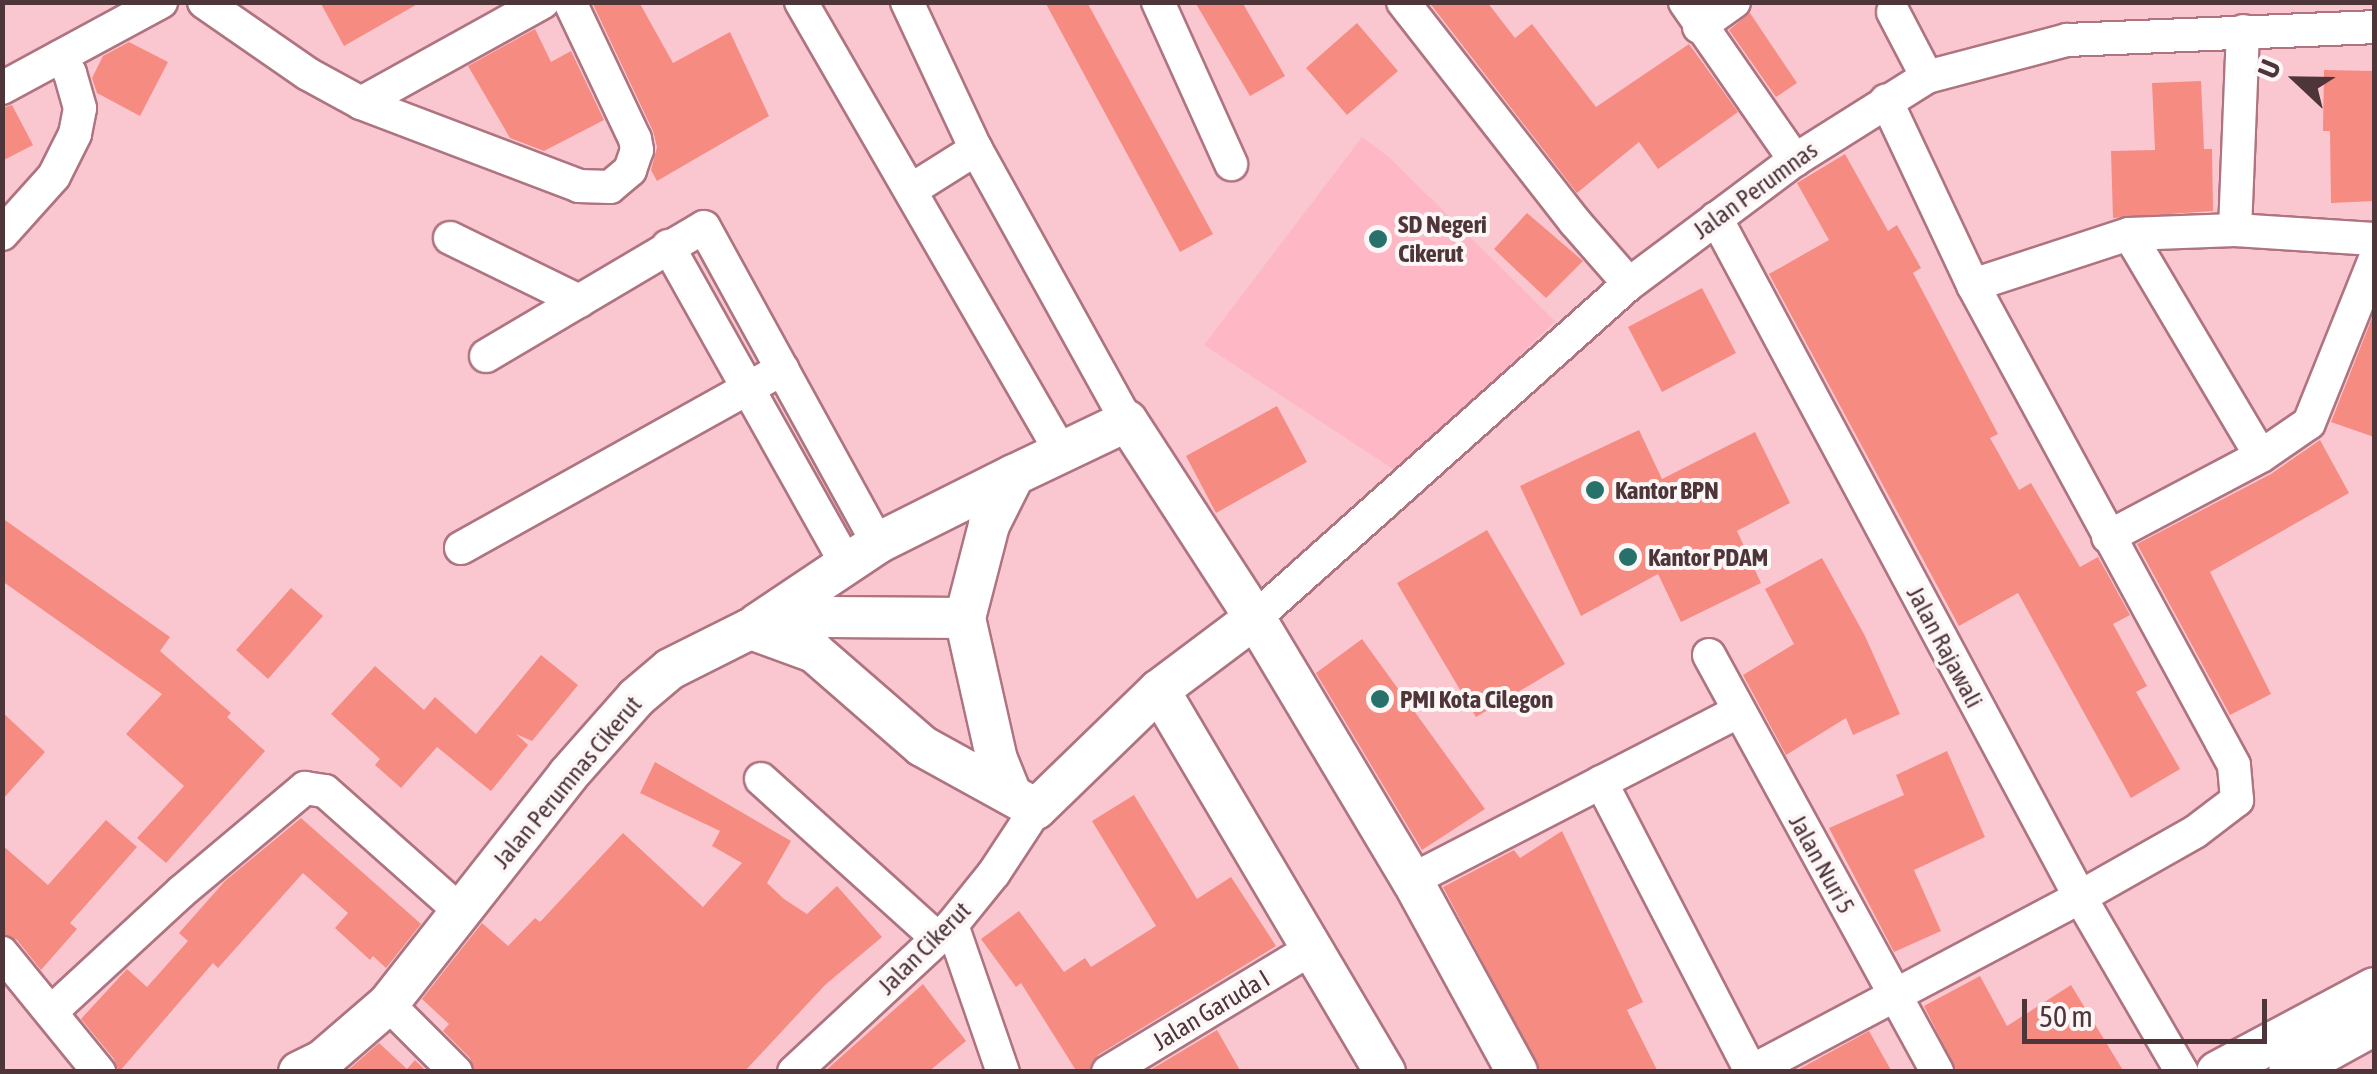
<!DOCTYPE html>
<style>
body{margin:0}
#map{position:relative;width:2377px;height:1074px;overflow:hidden;background:#fac7d1;font-family:"Asap Condensed",sans-serif}
div>[style]{position:absolute}
[style*='--x']{left:calc(var(--x)*1px);top:calc(var(--y)*1px);width:calc(var(--w)*1px);rotate:calc(var(--a)*1deg)}
.built>*{inset:0;background:#feb7c5}
.building>*{inset:0;background:#f68b82}
.roads{filter:drop-shadow(2px 0 #ae7480) drop-shadow(-2px 0 #ae7480) drop-shadow(0 2px #ae7480) drop-shadow(0 -2px #ae7480)}
.minor>*{height:32px;margin:-16px;padding:0 16px;transform-origin:16px;border-radius:16px;background:#fff}
.tertiary>*{height:40px;margin:-20px;padding:0 20px;transform-origin:20px;border-radius:20px;background:#fff}
.dots>*{width:28px;height:28px;translate:-50% -50%;box-sizing:border-box;border:5px solid #fcf6f7;border-radius:50%}
span{translate:-50% -50%;white-space:nowrap;text-align:center;line-height:1.15;-webkit-text-stroke:8px #fcf6f7;paint-order:stroke}
.street-label{font-size:25px;color:#4e353a}
.poi-label{font-size:25px;color:#4e353a;font-weight:700}
.left{translate:0 -50%;text-align:left}
.frame{position:absolute;inset:0;border:5px solid #4e353a;pointer-events:none}
.north{position:absolute;left:2247px;top:30px;width:100px;height:100px;-webkit-text-stroke:8px #fcf6f7;paint-order:stroke;rotate:292deg;font-size:28px;font-weight:700;line-height:40px;text-align:center;color:#4e353a}
.north::after{content:'';display:block;margin:auto;width:35px;height:45px;background:#4e353a;clip-path:polygon(50% 0,100% 100%,50% 72%,0 100%)}
.scale{position:absolute;left:2022px;top:999px;width:245px;height:45px;box-sizing:border-box;border:5px solid #4e353a;border-top:0;padding-left:12px;font-size:30px;line-height:35px;white-space:nowrap;color:#4e353a;-webkit-text-stroke:8px #fcf6f7;paint-order:stroke}
</style>
<div id="map">
<div class="built">
<i style="clip-path:polygon(1362px 137px,1390px 158px,1555px 321px,1399px 473px,1204px 345px)"></i>
</div>
<div class="building">
<i style="clip-path:polygon(320px 2px,421px 2px,344px 46px)"></i>
<i style="clip-path:polygon(592px 2px,639px 2px,673px 63px,730px 32px,769px 116px,657px 181px,651px 170px,657px 147px,653px 131px)"></i>
<i style="clip-path:polygon(1045px 2px,1087px 2px,1213px 234px,1180px 252px)"></i>
<i style="clip-path:polygon(1195px 2px,1242px 2px,1285px 76px,1250px 96px)"></i>
<i style="clip-path:polygon(1429px 2px,1487px 2px,1515px 38px,1532px 24px,1596px 107px,1689px 44px,1738px 112px,1658px 169px,1639px 142px,1577px 193px)"></i>
<i style="clip-path:polygon(1750px 13px,1797px 83px,1776px 97px,1729px 30px)"></i>
<i style="clip-path:polygon(1357px 23px,1398px 71px,1347px 115px,1306px 68px)"></i>
<i style="clip-path:polygon(535px 29px,551px 62px,571px 51px,604px 120px,544px 151px,510px 138px,468px 66px)"></i>
<i style="clip-path:polygon(129px 42px,168px 62px,140px 116px,97px 93px,92px 78px,103px 56px)"></i>
<i style="clip-path:polygon(2324px 70px,2374px 71px,2374px 201px,2331px 203px,2330px 131px,2323px 131px)"></i>
<i style="clip-path:polygon(2201px 81px,2204px 149px,2212px 149px,2213px 211px,2113px 218px,2111px 151px,2155px 150px,2152px 83px)"></i>
<i style="clip-path:polygon(12px 105px,33px 145px,2px 161px,2px 108px)"></i>
<i style="clip-path:polygon(1845px 154px,1888px 231px,1897px 225px,1921px 268px,1913px 273px,1998px 434px,1990px 438px,2019px 490px,2031px 483px,2080px 567px,2098px 557px,2130px 615px,2113px 624px,2147px 686px,2136px 692px,2180px 769px,2131px 798px,2018px 593px,1959px 626px,1769px 274px,1829px 240px,1797px 183px)"></i>
<i style="clip-path:polygon(1527px 213px,1583px 261px,1546px 298px,1494px 249px)"></i>
<i style="clip-path:polygon(1702px 288px,1736px 353px,1662px 392px,1628px 327px)"></i>
<i style="clip-path:polygon(2374px 313px,2374px 437px,2331px 422px)"></i>
<i style="clip-path:polygon(1277px 406px,1307px 462px,1216px 513px,1186px 456px)"></i>
<i style="clip-path:polygon(1639px 430px,1662px 479px,1755px 432px,1790px 503px,1737px 531px,1761px 583px,1681px 622px,1658px 574px,1581px 616px,1520px 486px)"></i>
<i style="clip-path:polygon(2320px 440px,2349px 493px,2210px 572px,2271px 694px,2230px 715px,2137px 544px,2271px 474px)"></i>
<i style="clip-path:polygon(2px 518px,170px 637px,160px 651px,231px 713px,227px 717px,265px 751px,166px 863px,137px 838px,184px 786px,126px 734px,162px 694px,2px 581px)"></i>
<i style="clip-path:polygon(1487px 530px,1565px 664px,1476px 717px,1397px 583px)"></i>
<i style="clip-path:polygon(1822px 558px,1865px 636px,1900px 714px,1853px 735px,1846px 718px,1786px 755px,1743px 675px,1794px 644px,1765px 589px)"></i>
<i style="clip-path:polygon(291px 588px,323px 616px,268px 679px,236px 650px)"></i>
<i style="clip-path:polygon(1362px 639px,1485px 809px,1422px 850px,1316px 673px)"></i>
<i style="clip-path:polygon(541px 655px,578px 685px,532px 741px,516px 734px,528px 745px,491px 791px,437px 747px,401px 788px,375px 765px,380px 759px,331px 714px,375px 666px,424px 710px,435px 697px,476px 734px)"></i>
<i style="clip-path:polygon(2px 712px,45px 752px,2px 800px)"></i>
<i style="clip-path:polygon(1947px 751px,1985px 837px,1914px 870px,1941px 931px,1894px 952px,1829px 828px,1904px 795px,1896px 775px)"></i>
<i style="clip-path:polygon(655px 762px,791px 841px,767px 883px,784px 899px,807px 914px,837px 886px,882px 937px,825px 985px,744px 1072px,475px 1072px,470px 1058px,443px 1031px,449px 1024px,422px 999px,482px 923px,508px 946px,535px 918px,540px 922px,623px 833px,703px 907px,742px 863px,712px 846px,720px 831px,640px 793px)"></i>
<i style="clip-path:polygon(1134px 795px,1197px 899px,1231px 877px,1276px 946px,1098px 1055px,1088px 1072px,1077px 1072px,1021px 983px,1016px 987px,981px 939px,1019px 911px,1064px 972px,1085px 958px,1091px 967px,1156px 926px,1092px 821px)"></i>
<i style="clip-path:polygon(301px 818px,421px 924px,386px 968px,373px 956px,370px 960px,335px 928px,348px 913px,303px 873px,218px 968px,213px 963px,119px 1072px,114px 1059px,81px 1019px,127px 969px,147px 987px,188px 941px,179px 933px,225px 881px)"></i>
<i style="clip-path:polygon(106px 820px,137px 847px,70px 923px,77px 929px,41px 970px,17px 940px,2px 934px,2px 845px,48px 885px)"></i>
<i style="clip-path:polygon(1562px 831px,1643px 1002px,1627px 1010px,1658px 1072px,1541px 1072px,1443px 887px,1514px 850px,1520px 858px)"></i>
<i style="clip-path:polygon(1980px 976px,2007px 1026px,2071px 985px,2124px 1072px,1957px 1072px,1924px 1006px)"></i>
<i style="clip-path:polygon(923px 984px,966px 1041px,928px 1072px,824px 1072px)"></i>
<i style="clip-path:polygon(1217px 1030px,1241px 1072px,1147px 1072px)"></i>
<i style="clip-path:polygon(1869px 1031px,1892px 1072px,1794px 1072px)"></i>
<i style="clip-path:polygon(379px 1043px,407px 1069px,415px 1060px,427px 1072px,346px 1072px)"></i>
</div>
<div class="roads">
<div class="minor">
<i style="--x:204;--y:2;--w:126;--a:34.7"></i>
<i style="--x:308;--y:74;--w:60;--a:28.7"></i>
<i style="--x:361;--y:103;--w:233;--a:20.8"></i>
<i style="--x:579;--y:186;--w:31;--a:2"></i>
<i style="--x:610;--y:187;--w:26;--a:-40"></i>
<i style="--x:630;--y:170;--w:21;--a:-71"></i>
<i style="--x:637;--y:150;--w:11;--a:-100"></i>
<i style="--x:635;--y:139;--w:152;--a:-115.4"></i>
<i style="--x:801;--y:2;--w:520;--a:59.98"></i>
<i style="--x:907;--y:2;--w:162;--a:64.9"></i>
<i style="--x:976;--y:149;--w:311;--a:61"></i>
<i style="--x:1158;--y:2;--w:178;--a:65.7"></i>
<i style="--x:1403;--y:2;--w:279;--a:52"></i>
<i style="--x:1575;--y:222;--w:82;--a:48.9"></i>
<i style="--x:1685;--y:2;--w:193;--a:55.2"></i>
<i style="--x:1893;--y:12;--w:73;--a:62.4"></i>
<i style="--x:1699;--y:27;--w:43;--a:-35.5"></i>
<i style="--x:2;--y:88;--w:181;--a:-28.4"></i>
<i style="--x:361;--y:103;--w:208;--a:-29"></i>
<i style="--x:911;--y:190;--w:77;--a:-32.2"></i>
<i style="--x:1716;--y:218;--w:770;--a:61.81"></i>
<i style="--x:2080;--y:897;--w:203;--a:59.8"></i>
<i style="--x:2235;--y:230;--w:199;--a:-87.7"></i>
<i style="--x:2;--y:234;--w:78;--a:-48.1"></i>
<i style="--x:54;--y:176;--w:47;--a:-63.4"></i>
<i style="--x:75;--y:134;--w:26;--a:-79"></i>
<i style="--x:80;--y:108;--w:36;--a:-106"></i>
<i style="--x:70;--y:73;--w:19;--a:-122"></i>
<i style="--x:2129;--y:234;--w:258;--a:59.3"></i>
<i style="--x:450;--y:238;--w:144;--a:26"></i>
<i style="--x:668;--y:246;--w:362;--a:60.7"></i>
<i style="--x:1973;--y:285;--w:164;--a:-18.1"></i>
<i style="--x:2129;--y:234;--w:106;--a:-2.2"></i>
<i style="--x:2235;--y:230;--w:139;--a:3.7"></i>
<i style="--x:486;--y:356;--w:253;--a:-30.6"></i>
<i style="--x:704;--y:227;--w:361;--a:61.2"></i>
<i style="--x:2108;--y:537;--w:173;--a:-27.9"></i>
<i style="--x:2261;--y:456;--w:58;--a:-34.5"></i>
<i style="--x:2309;--y:423;--w:175;--a:-68.1"></i>
<i style="--x:461;--y:548;--w:368;--a:-29.1"></i>
<i style="--x:1255;--y:618;--w:501;--a:-41.77"></i>
<i style="--x:1629;--y:284;--w:207;--a:-36.8"></i>
<i style="--x:1795;--y:160;--w:156;--a:-32.2"></i>
<i style="--x:1927;--y:77;--w:145;--a:-14.8"></i>
<i style="--x:2067;--y:40;--w:307;--a:-2.4"></i>
<i style="--x:1709;--y:655;--w:475;--a:61.3"></i>
<i style="--x:761;--y:779;--w:236;--a:42.1"></i>
<i style="--x:1601;--y:782;--w:326;--a:62.6"></i>
<i style="--x:1412;--y:880;--w:366;--a:-27.3"></i>
<i style="--x:952;--y:925;--w:156;--a:70.9"></i>
<i style="--x:2;--y:953;--w:154;--a:50.8"></i>
<i style="--x:388;--y:1004;--w:96;--a:45"></i>
<i style="--x:51;--y:1012;--w:177;--a:-42.7"></i>
<i style="--x:181;--y:892;--w:162;--a:-40"></i>
<i style="--x:305;--y:788;--w:20;--a:9"></i>
<i style="--x:325;--y:791;--w:181;--a:41.6"></i>
<i style="--x:794;--y:1072;--w:216;--a:-42.9"></i>
<i style="--x:952;--y:925;--w:67;--a:-51.1"></i>
<i style="--x:994;--y:873;--w:77;--a:-56.7"></i>
<i style="--x:1108;--y:1072;--w:241;--a:-31.2"></i>
<i style="--x:1750;--y:1072;--w:374;--a:-27.9"></i>
<i style="--x:2080;--y:897;--w:132;--a:-29.5"></i>
<i style="--x:2195;--y:832;--w:53;--a:-37.3"></i>
<i style="--x:2237;--y:800;--w:35;--a:-95"></i>
<i style="--x:2234;--y:765;--w:546;--a:-118.54"></i>
<i style="--x:1973;--y:285;--w:204;--a:-115.2"></i>
</div>
<div class="tertiary">
<i style="--x:757;--y:624;--w:146;--a:-33.8"></i>
<i style="--x:878;--y:543;--w:152;--a:-26.6"></i>
<i style="--x:759;--y:632;--w:59;--a:20"></i>
<i style="--x:814;--y:652;--w:143;--a:41"></i>
<i style="--x:922;--y:746;--w:130;--a:28.9"></i>
<i style="--x:1036;--y:809;--w:171;--a:-44.1"></i>
<i style="--x:1159;--y:690;--w:120;--a:-36.9"></i>
<i style="--x:1159;--y:690;--w:444;--a:59.4"></i>
<i style="--x:1011;--y:794;--w:37;--a:-112"></i>
<i style="--x:997;--y:760;--w:146;--a:-102.7"></i>
<i style="--x:965;--y:618;--w:96;--a:-75.5"></i>
<i style="--x:989;--y:525;--w:56;--a:-63.4"></i>
<i style="--x:1014;--y:475;--w:125;--a:-25.5"></i>
<i style="--x:1127;--y:421;--w:235;--a:57"></i>
<i style="--x:1255;--y:618;--w:305;--a:59.1"></i>
<i style="--x:1412;--y:880;--w:219;--a:61.3"></i>
<i style="--x:299;--y:1072;--w:25;--a:-26"></i>
<i style="--x:322;--y:1061;--w:87;--a:-40.8"></i>
<i style="--x:388;--y:1004;--w:291;--a:-51.8"></i>
<i style="--x:568;--y:775;--w:104;--a:-48.5"></i>
<i style="--x:637;--y:697;--w:43;--a:-40.3"></i>
<i style="--x:670;--y:669;--w:89;--a:-26.6"></i>
<i style="--x:750;--y:629;--w:79;--a:-8.7"></i>
<i style="--x:828;--y:617;--w:137;--a:0.4"></i>
<i style="--x:2217;--y:1072;--w:178;--a:-28.1"></i>
<i style="--x:2289;--y:1072;--w:97;--a:-28.9"></i>
</div>
</div>
<div class="dots">
<i style="left:1378px;top:239px;background:#28716a"></i>
<i style="left:1595px;top:490px;background:#28716a"></i>
<i style="left:1628px;top:557px;background:#28716a"></i>
<i style="left:1380px;top:699px;background:#28716a"></i>
</div>
<div class="street-label">
<span style="left:1755px;top:190px;rotate:-36deg">Jalan Perumnas</span>
<span style="left:1945px;top:647px;rotate:62deg">Jalan Rajawali</span>
<span style="left:567px;top:782px;rotate:-50deg">Jalan Perumnas Cikerut</span>
<span style="left:1822px;top:864px;rotate:61deg">Jalan Nuri 5</span>
<span style="left:924px;top:948px;rotate:-45deg">Jalan Cikerut</span>
<span style="left:1211px;top:1010px;rotate:-31deg">Jalan Garuda I</span>
</div>
<div class="poi-label">
<span class="left" style="left:1398px;top:239px">SD Negeri<br>Cikerut</span>
<span class="left" style="left:1615px;top:490px">Kantor BPN</span>
<span class="left" style="left:1648px;top:557px">Kantor PDAM</span>
<span class="left" style="left:1400px;top:699px">PMI Kota Cilegon</span>
</div>
<div class="frame"></div>
<div class="north">U</div>
<div class="scale">50 m</div>
</div>
